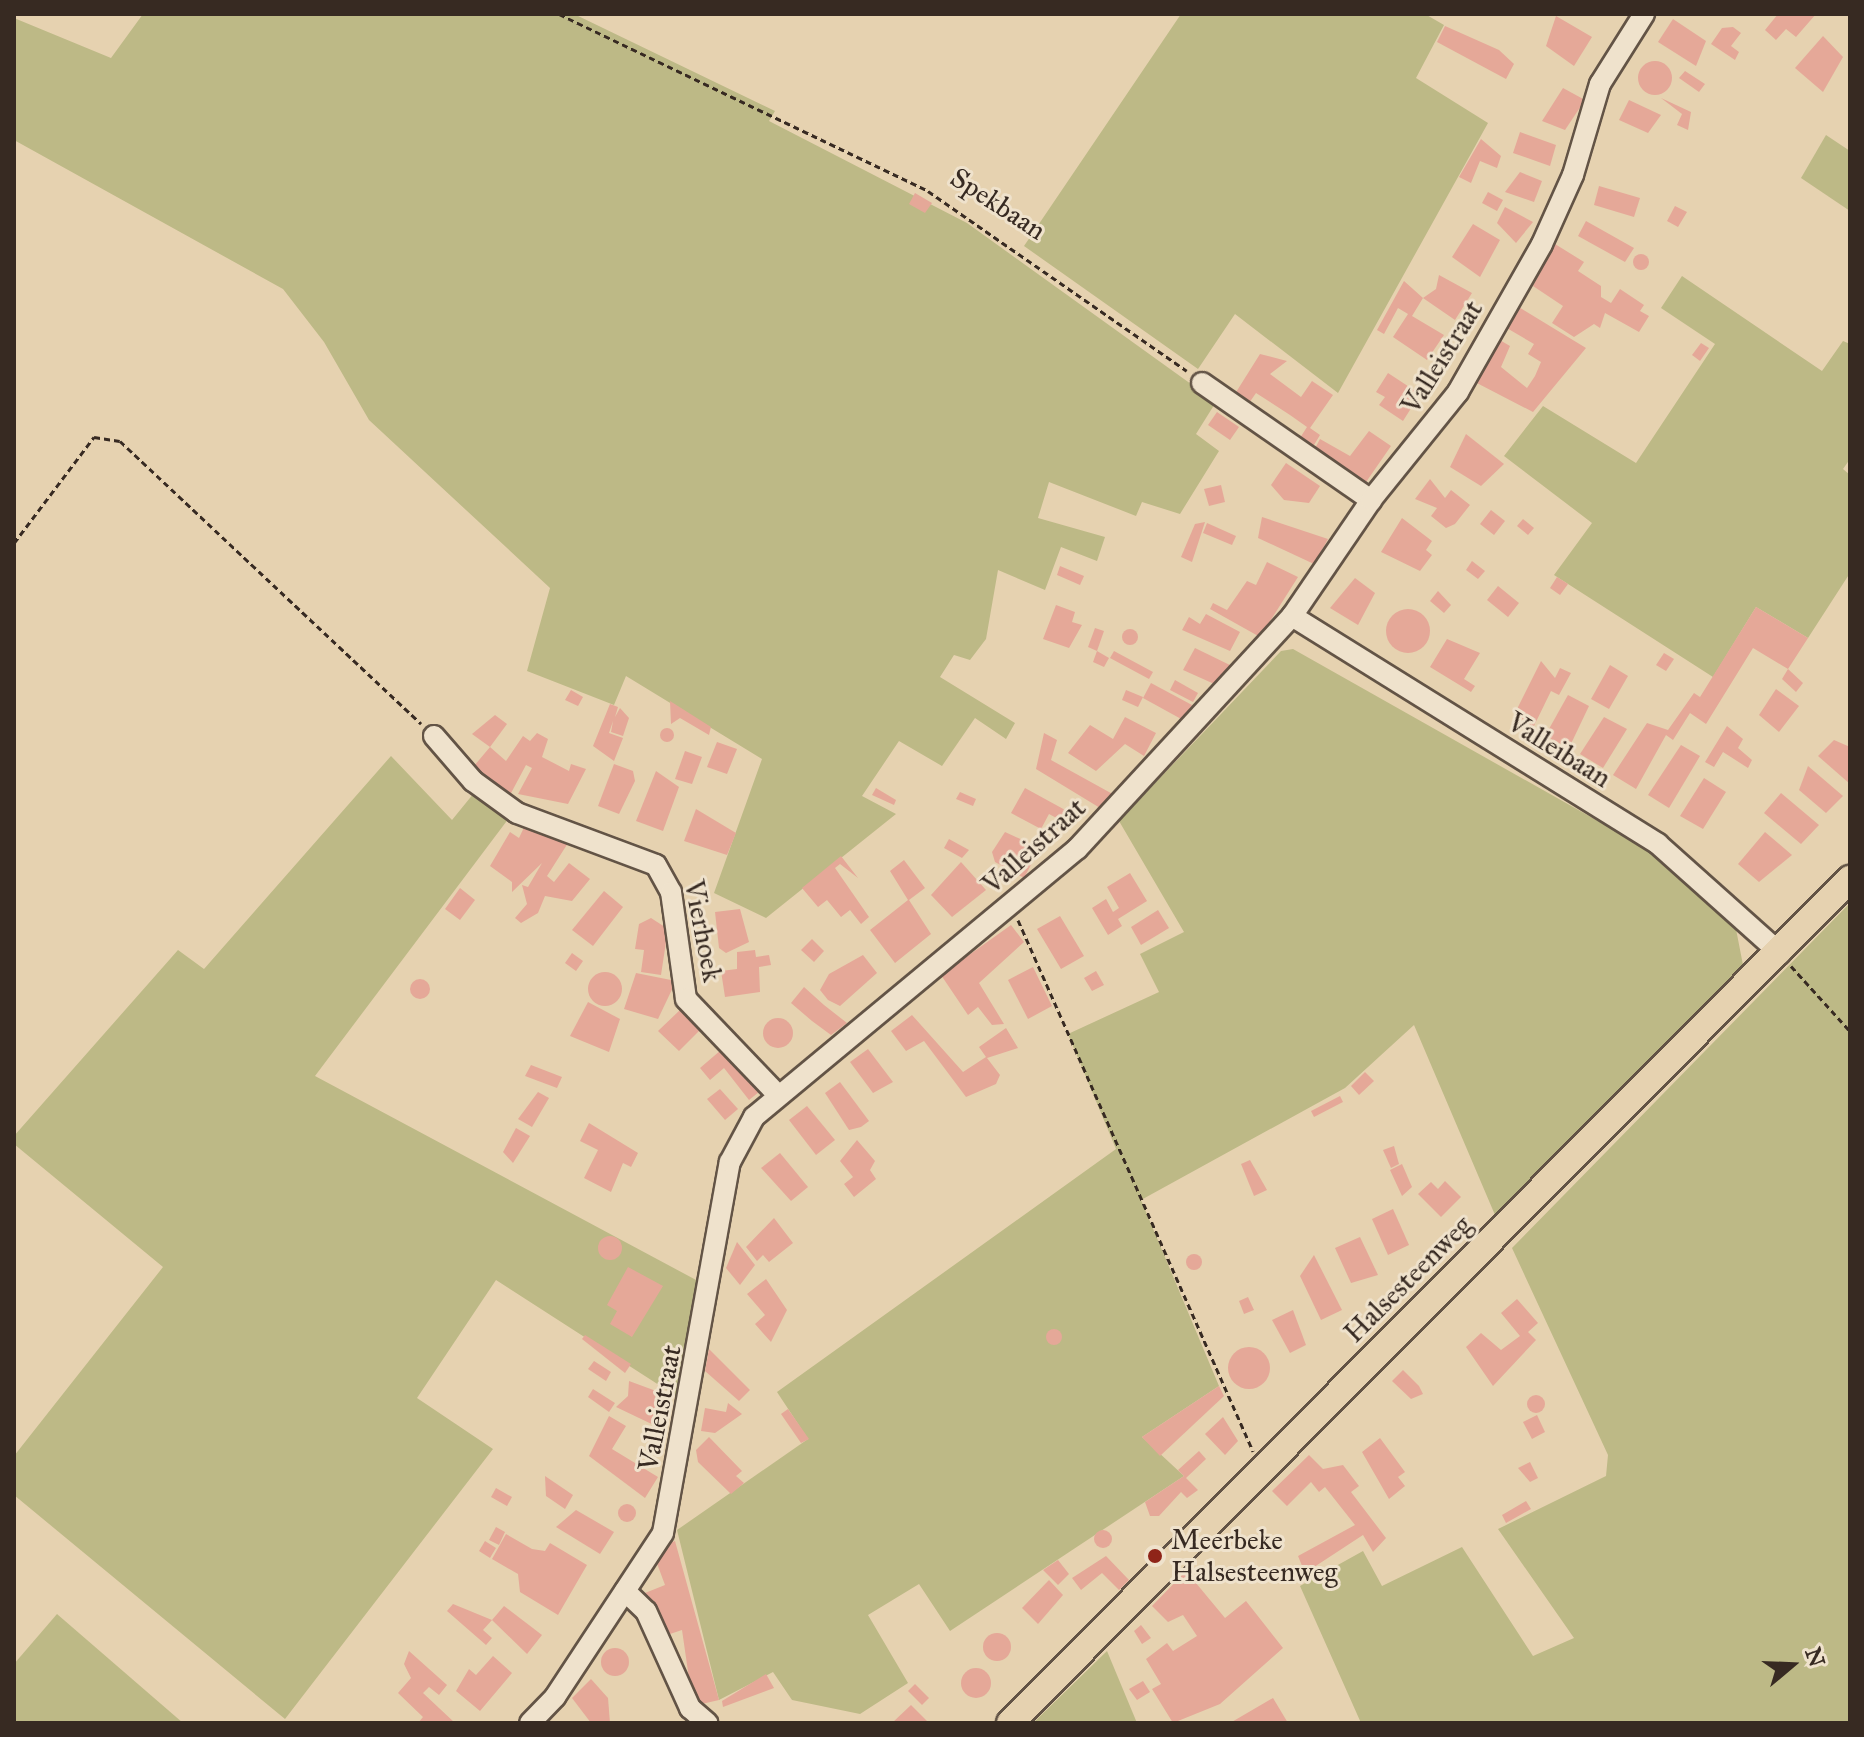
<!DOCTYPE html>
<style>
body{margin:0}
#map{position:relative;width:1864px;height:1737px;overflow:hidden;background:#e6d2b0;font-family:"IM FELL Great Primer",serif}
div>[style]{position:absolute}
[style*='--x']{left:calc(var(--x)*1px);top:calc(var(--y)*1px);width:calc(var(--w)*1px);rotate:calc(var(--a)*1deg)}
.green>*{inset:0;background:#bdb986}
.building>*{inset:0;background:#e5a898}
.round{border-radius:50%}
.path>*{height:3px;margin-top:-1.5px;transform-origin:0;background:repeating-linear-gradient(90deg,#372a22 0 6px,transparent 0 10px)}
.roads{filter:drop-shadow(2px 0 #635446) drop-shadow(-2px 0 #635446) drop-shadow(0 2px #635446) drop-shadow(0 -2px #635446)}
.minor>*{height:20px;margin:-10px;padding:0 10px;transform-origin:10px;border-radius:10px;background:#efe2cc}
.major>*{height:26px;margin:-13px;padding:0 13px;transform-origin:13px;border-radius:13px;background:#e6d2b0}
.dots>*{width:22px;height:22px;translate:-50% -50%;box-sizing:border-box;border:4px solid #efe2cc;border-radius:50%}
span{translate:-50% -50%;white-space:nowrap;text-align:center;line-height:1.15;-webkit-text-stroke:6px #efe2cc;paint-order:stroke}
.street-label{font-size:28px;color:#372a22}
.poi-label{font-size:28px;color:#372a22}
.left{translate:0 -50%;text-align:left}
.frame{position:absolute;inset:0;border:16px solid #372a22;pointer-events:none}
.north{position:absolute;left:1752px;top:1625px;width:80px;height:80px;-webkit-text-stroke:6px #efe2cc;paint-order:stroke;rotate:71deg;font-size:22px;font-weight:700;line-height:32px;text-align:center;color:#372a22}
.north::after{content:'';display:block;margin:auto;width:28px;height:36px;background:#372a22;clip-path:polygon(50% 0,100% 100%,50% 72%,0 100%)}
</style>
<div id="map">
<div class="green">
<i style="clip-path:polygon(143px 14px,574px 14px,775px 111px,769px 121px,967px 223px,1216px 402px,1196px 434px,1219px 451px,1180px 514px,1142px 502px,1136px 516px,1049px 482px,1038px 518px,1105px 537px,1097px 561px,1061px 547px,1045px 590px,998px 570px,986px 639px,970px 660px,954px 655px,940px 677px,1015px 723px,1006px 739px,975px 718px,942px 766px,899px 741px,862px 796px,896px 814px,766px 918px,714px 893px,762px 759px,626px 676px,614px 705px,527px 671px,550px 588px,369px 420px,324px 342px,283px 289px,14px 140px,14px 18px,111px 58px)"></i>
<i style="clip-path:polygon(1181px 14px,1425px 14px,1444px 25px,1416px 78px,1488px 123px,1338px 393px,1235px 314px,1198px 369px,1024px 246px)"></i>
<i style="clip-path:polygon(1826px 135px,1850px 151px,1850px 211px,1801px 178px)"></i>
<i style="clip-path:polygon(1682px 276px,1822px 371px,1843px 341px,1850px 344px,1850px 459px,1843px 469px,1850px 475px,1850px 573px,1808px 638px,1756px 607px,1713px 677px,1554px 575px,1592px 523px,1504px 456px,1543px 406px,1636px 463px,1715px 344px,1661px 308px)"></i>
<i style="clip-path:polygon(1293px 649px,1658px 855px,1735px 924px,1743px 965px,1495px 1215px,1414px 1025px,1345px 1088px,1141px 1200px,1219px 1386px,1142px 1437px,1184px 1476px,950px 1631px,919px 1584px,868px 1615px,908px 1683px,860px 1714px,792px 1700px,773px 1672px,719px 1700px,677px 1530px,808px 1439px,777px 1392px,1116px 1149px,1068px 1034px,1159px 992px,1140px 954px,1184px 932px,1119px 821px,1281px 651px)"></i>
<i style="clip-path:polygon(391px 756px,452px 820px,474px 793px,509px 818px,315px 1076px,698px 1281px,676px 1396px,496px 1280px,417px 1398px,493px 1449px,285px 1719px,14px 1495px,14px 1456px,163px 1267px,14px 1144px,14px 1136px,178px 950px,204px 969px)"></i>
<i style="clip-path:polygon(1850px 903px,1850px 1723px,1361px 1723px,1300px 1586px,1363px 1551px,1382px 1586px,1462px 1547px,1533px 1656px,1574px 1638px,1498px 1529px,1606px 1476px,1608px 1455px,1512px 1248px)"></i>
<i style="clip-path:polygon(57px 1614px,183px 1723px,14px 1723px,14px 1664px)"></i>
<i style="clip-path:polygon(1107px 1651px,1137px 1723px,1033px 1723px)"></i>
</div>
<div class="building">
<i style="clip-path:polygon(1778px 14px,1816px 14px,1796px 37px,1786px 29px,1776px 40px,1765px 30px)"></i>
<i style="clip-path:polygon(1556px 16px,1592px 37px,1574px 66px,1546px 46px)"></i>
<i style="clip-path:polygon(1673px 19px,1706px 41px,1696px 66px,1658px 42px)"></i>
<i style="clip-path:polygon(1445px 26px,1499px 50px,1514px 64px,1506px 79px,1437px 42px)"></i>
<i style="clip-path:polygon(1733px 27px,1741px 33px,1731px 46px,1739px 52px,1735px 60px,1711px 44px,1722px 28px)"></i>
<i style="clip-path:polygon(1823px 36px,1843px 57px,1823px 92px,1795px 68px)"></i>
<i class="round" style="left:1638px;top:61px;width:34px;height:34px"></i>
<i style="clip-path:polygon(1685px 71px,1705px 84px,1699px 92px,1679px 78px)"></i>
<i style="clip-path:polygon(1563px 88px,1585px 100px,1565px 130px,1542px 121px)"></i>
<i style="clip-path:polygon(1661px 98px,1691px 112px,1688px 130px,1677px 125px,1682px 114px)"></i>
<i style="clip-path:polygon(1629px 100px,1661px 115px,1648px 133px,1619px 120px)"></i>
<i style="clip-path:polygon(1520px 132px,1556px 145px,1550px 166px,1513px 153px)"></i>
<i style="clip-path:polygon(1481px 139px,1501px 156px,1497px 168px,1480px 161px,1471px 183px,1459px 177px)"></i>
<i style="clip-path:polygon(1520px 172px,1542px 181px,1534px 202px,1505px 192px)"></i>
<i style="clip-path:polygon(1599px 186px,1640px 198px,1634px 217px,1594px 205px)"></i>
<i style="clip-path:polygon(1488px 192px,1503px 200px,1497px 211px,1482px 203px)"></i>
<i style="clip-path:polygon(915px 193px,932px 203px,925px 213px,909px 204px)"></i>
<i style="clip-path:polygon(1675px 206px,1687px 212px,1678px 227px,1667px 221px)"></i>
<i style="clip-path:polygon(1505px 207px,1533px 222px,1516px 243px,1497px 223px)"></i>
<i style="clip-path:polygon(1586px 221px,1634px 248px,1625px 262px,1578px 236px)"></i>
<i style="clip-path:polygon(1473px 224px,1500px 240px,1480px 277px,1452px 257px)"></i>
<i style="clip-path:polygon(1555px 244px,1584px 262px,1578px 271px,1601px 286px,1601px 297px,1611px 303px,1620px 289px,1644px 305px,1640px 311px,1649px 316px,1639px 332px,1605px 313px,1600px 328px,1594px 324px,1574px 337px,1552px 323px,1563px 306px,1533px 286px)"></i>
<i class="round" style="left:1633px;top:254px;width:16px;height:16px"></i>
<i style="clip-path:polygon(1439px 275px,1472px 293px,1455px 320px,1423px 298px,1436px 289px)"></i>
<i style="clip-path:polygon(1404px 281px,1423px 298px,1412px 316px,1444px 335px,1427px 360px,1393px 337px,1408px 314px,1398px 308px,1384px 334px,1377px 330px)"></i>
<i style="clip-path:polygon(1517px 306px,1586px 348px,1533px 412px,1473px 381px,1498px 339px,1510px 346px,1501px 367px,1527px 388px,1535px 376px,1541px 362px,1528px 354px,1534px 344px,1505px 327px)"></i>
<i style="clip-path:polygon(1701px 343px,1709px 348px,1700px 361px,1692px 355px)"></i>
<i style="clip-path:polygon(1260px 354px,1287px 361px,1270px 374px,1301px 397px,1312px 381px,1333px 395px,1310px 428px,1320px 435px,1311px 450px,1298px 441px,1307px 427px,1290px 415px,1256px 393px,1247px 406px,1233px 397px)"></i>
<i style="clip-path:polygon(1388px 373px,1420px 394px,1403px 421px,1379px 405px,1385px 397px,1376px 392px)"></i>
<i style="clip-path:polygon(1217px 412px,1239px 427px,1230px 440px,1208px 425px)"></i>
<i style="clip-path:polygon(1369px 431px,1391px 446px,1364px 485px,1313px 452px,1320px 439px,1350px 456px)"></i>
<i style="clip-path:polygon(1466px 434px,1504px 464px,1481px 486px,1450px 467px)"></i>
<i style="clip-path:polygon(1286px 463px,1320px 486px,1309px 503px,1284px 500px,1271px 485px)"></i>
<i style="clip-path:polygon(1430px 479px,1445px 498px,1451px 490px,1470px 505px,1455px 524px,1446px 528px,1431px 516px,1437px 508px,1415px 499px)"></i>
<i style="clip-path:polygon(1221px 485px,1225px 502px,1209px 506px,1204px 489px)"></i>
<i style="clip-path:polygon(1491px 510px,1505px 521px,1494px 535px,1480px 524px)"></i>
<i style="clip-path:polygon(1262px 517px,1328px 539px,1314px 564px,1258px 538px)"></i>
<i style="clip-path:polygon(1402px 518px,1432px 541px,1426px 550px,1432px 555px,1420px 571px,1381px 552px)"></i>
<i style="clip-path:polygon(1523px 519px,1534px 528px,1528px 535px,1517px 526px)"></i>
<i style="clip-path:polygon(1205px 522px,1192px 562px,1181px 557px,1195px 524px)"></i>
<i style="clip-path:polygon(1207px 523px,1236px 536px,1232px 545px,1203px 533px)"></i>
<i style="clip-path:polygon(1472px 561px,1485px 571px,1478px 579px,1466px 570px)"></i>
<i style="clip-path:polygon(1267px 562px,1298px 577px,1260px 637px,1210px 609px,1213px 603px,1227px 610px,1247px 581px,1256px 585px)"></i>
<i style="clip-path:polygon(1060px 566px,1084px 576px,1080px 585px,1057px 575px)"></i>
<i style="clip-path:polygon(1557px 577px,1568px 584px,1560px 595px,1550px 588px)"></i>
<i style="clip-path:polygon(1355px 578px,1375px 593px,1358px 625px,1330px 608px)"></i>
<i style="clip-path:polygon(1498px 586px,1519px 603px,1508px 617px,1487px 600px)"></i>
<i style="clip-path:polygon(1438px 591px,1451px 605px,1444px 613px,1430px 601px)"></i>
<i style="clip-path:polygon(1056px 605px,1075px 612px,1072px 622px,1082px 625px,1069px 648px,1043px 639px)"></i>
<i style="clip-path:polygon(1756px 607px,1808px 638px,1788px 669px,1753px 648px,1706px 724px,1690px 713px,1673px 740px,1666px 735px,1636px 789px,1613px 775px,1647px 723px,1668px 730px,1694px 693px,1700px 697px)"></i>
<i class="round" style="left:1386px;top:609px;width:44px;height:44px"></i>
<i style="clip-path:polygon(1206px 614px,1240px 632px,1230px 651px,1182px 630px,1189px 617px,1200px 624px)"></i>
<i style="clip-path:polygon(1095px 628px,1104px 631px,1097px 651px,1088px 647px)"></i>
<i class="round" style="left:1122px;top:629px;width:16px;height:16px"></i>
<i style="clip-path:polygon(1447px 639px,1480px 653px,1464px 679px,1475px 686px,1471px 692px,1430px 667px)"></i>
<i style="clip-path:polygon(1195px 648px,1236px 668px,1221px 687px,1183px 670px)"></i>
<i style="clip-path:polygon(1097px 651px,1109px 658px,1104px 667px,1093px 662px)"></i>
<i style="clip-path:polygon(1114px 651px,1153px 672px,1149px 679px,1110px 658px)"></i>
<i style="clip-path:polygon(1664px 653px,1674px 659px,1666px 671px,1656px 665px)"></i>
<i style="clip-path:polygon(1541px 661px,1555px 678px,1560px 668px,1571px 673px,1559px 695px,1551px 691px,1533px 728px,1515px 713px)"></i>
<i style="clip-path:polygon(1610px 665px,1628px 676px,1609px 709px,1591px 699px)"></i>
<i style="clip-path:polygon(1788px 669px,1803px 683px,1796px 692px,1782px 679px)"></i>
<i style="clip-path:polygon(1175px 680px,1198px 693px,1193px 702px,1170px 690px)"></i>
<i style="clip-path:polygon(1151px 683px,1192px 705px,1183px 720px,1143px 698px)"></i>
<i style="clip-path:polygon(1776px 689px,1799px 706px,1779px 732px,1759px 715px)"></i>
<i style="clip-path:polygon(571px 690px,583px 697px,578px 706px,565px 700px)"></i>
<i style="clip-path:polygon(1126px 690px,1143px 697px,1138px 707px,1122px 700px)"></i>
<i style="clip-path:polygon(1568px 695px,1589px 706px,1569px 748px,1545px 736px)"></i>
<i style="clip-path:polygon(670px 701px,711px 727px,709px 735px,680px 718px,671px 724px)"></i>
<i style="clip-path:polygon(610px 704px,618px 707px,615px 717px,620px 708px,629px 718px,623px 736px,611px 732px,613px 721px,609px 733px,623px 738px,614px 761px,593px 746px)"></i>
<i style="clip-path:polygon(495px 715px,507px 724px,490px 747px,472px 734px)"></i>
<i style="clip-path:polygon(1125px 717px,1156px 733px,1144px 756px,1125px 744px,1096px 771px,1068px 753px,1090px 725px,1113px 739px)"></i>
<i style="clip-path:polygon(1604px 717px,1627px 729px,1603px 768px,1580px 754px)"></i>
<i style="clip-path:polygon(1727px 726px,1743px 739px,1738px 748px,1752px 760px,1748px 768px,1723px 752px,1714px 767px,1705px 762px)"></i>
<i class="round" style="left:660px;top:728px;width:14px;height:14px"></i>
<i style="clip-path:polygon(537px 733px,548px 739px,542px 757px,569px 771px,571px 764px,586px 769px,568px 804px,518px 794px,532px 768px,526px 765px,510px 795px,474px 766px,490px 747px,506px 761px,523px 736px,530px 741px)"></i>
<i style="clip-path:polygon(1044px 733px,1057px 740px,1051px 760px,1118px 797px,1105px 811px,1036px 769px)"></i>
<i style="clip-path:polygon(1834px 740px,1850px 747px,1850px 784px,1818px 756px)"></i>
<i style="clip-path:polygon(717px 742px,737px 749px,727px 774px,707px 767px)"></i>
<i style="clip-path:polygon(1681px 745px,1700px 756px,1669px 808px,1648px 795px)"></i>
<i style="clip-path:polygon(685px 751px,702px 757px,692px 784px,675px 779px)"></i>
<i style="clip-path:polygon(614px 764px,633px 771px,635px 781px,619px 814px,598px 806px)"></i>
<i style="clip-path:polygon(1808px 766px,1843px 796px,1826px 813px,1799px 790px)"></i>
<i style="clip-path:polygon(656px 771px,679px 787px,663px 831px,636px 821px)"></i>
<i style="clip-path:polygon(1704px 778px,1726px 792px,1703px 829px,1680px 816px)"></i>
<i style="clip-path:polygon(876px 788px,896px 800px,894px 805px,872px 795px)"></i>
<i style="clip-path:polygon(1025px 788px,1067px 811px,1062px 821px,1049px 814px,1041px 829px,1011px 813px)"></i>
<i style="clip-path:polygon(960px 792px,976px 799px,973px 806px,956px 799px)"></i>
<i style="clip-path:polygon(1781px 793px,1819px 825px,1801px 844px,1764px 813px)"></i>
<i style="clip-path:polygon(696px 809px,736px 833px,727px 855px,684px 841px)"></i>
<i style="clip-path:polygon(527px 821px,568px 843px,547px 876px,554px 882px,569px 863px,590px 879px,572px 901px,545px 896px,538px 913px,521px 923px,515px 918px,527px 904px,522px 885px,528px 887px,542px 863px,512px 892px,512px 882px,490px 866px,510px 832px,519px 838px)"></i>
<i style="clip-path:polygon(1005px 832px,1040px 848px,1024px 878px,995px 862px,992px 852px)"></i>
<i style="clip-path:polygon(1765px 832px,1792px 855px,1759px 882px,1738px 864px)"></i>
<i style="clip-path:polygon(949px 839px,969px 850px,962px 858px,944px 848px)"></i>
<i style="clip-path:polygon(841px 856px,858px 878px,840px 864px,835px 868px,869px 917px,861px 924px,850px 910px,841px 917px,827px 900px,818px 907px,802px 888px)"></i>
<i style="clip-path:polygon(904px 860px,925px 888px,909px 900px,931px 934px,895px 963px,870px 930px,908px 900px,890px 871px)"></i>
<i style="clip-path:polygon(961px 862px,986px 890px,952px 917px,931px 895px)"></i>
<i style="clip-path:polygon(1130px 873px,1147px 901px,1118px 919px,1122px 926px,1108px 935px,1092px 908px,1106px 899px,1113px 912px,1119px 908px,1107px 887px)"></i>
<i style="clip-path:polygon(460px 888px,475px 900px,460px 920px,445px 909px)"></i>
<i style="clip-path:polygon(604px 891px,623px 907px,593px 946px,572px 930px)"></i>
<i style="clip-path:polygon(740px 909px,749px 942px,726px 953px,719px 948px,715px 912px)"></i>
<i style="clip-path:polygon(1158px 910px,1169px 928px,1141px 945px,1131px 927px)"></i>
<i style="clip-path:polygon(1060px 916px,1084px 956px,1061px 969px,1037px 929px)"></i>
<i style="clip-path:polygon(651px 918px,668px 929px,661px 975px,641px 972px,644px 950px,635px 949px,639px 924px)"></i>
<i style="clip-path:polygon(1011px 925px,1024px 942px,979px 983px,1004px 1024px,992px 1025px,978px 1007px,968px 1015px,941px 975px)"></i>
<i style="clip-path:polygon(812px 939px,824px 951px,814px 962px,801px 950px)"></i>
<i style="clip-path:polygon(755px 950px,756px 957px,769px 955px,771px 965px,759px 967px,760px 992px,725px 997px,721px 971px,737px 969px,737px 952px)"></i>
<i style="clip-path:polygon(572px 953px,583px 961px,576px 971px,565px 963px)"></i>
<i style="clip-path:polygon(863px 955px,877px 973px,840px 1006px,828px 1000px,820px 990px,829px 974px)"></i>
<i style="clip-path:polygon(1033px 967px,1052px 1006px,1028px 1019px,1008px 980px)"></i>
<i style="clip-path:polygon(1096px 971px,1104px 985px,1092px 991px,1084px 978px)"></i>
<i class="round" style="left:588px;top:972px;width:34px;height:34px"></i>
<i style="clip-path:polygon(636px 973px,676px 981px,658px 1019px,624px 1009px)"></i>
<i class="round" style="left:410px;top:979px;width:20px;height:20px"></i>
<i style="clip-path:polygon(804px 987px,824px 1005px,847px 1023px,831px 1035px,812px 1021px,791px 1003px)"></i>
<i style="clip-path:polygon(588px 1002px,620px 1019px,609px 1052px,570px 1036px)"></i>
<i style="clip-path:polygon(680px 1010px,686px 1016px,693px 1010px,706px 1034px,699px 1031px,679px 1051px,658px 1031px)"></i>
<i style="clip-path:polygon(912px 1015px,963px 1072px,986px 1057px,979px 1047px,1006px 1028px,1018px 1048px,987px 1058px,1000px 1075px,996px 1084px,966px 1097px,924px 1041px,906px 1051px,891px 1031px)"></i>
<i class="round" style="left:763px;top:1018px;width:30px;height:30px"></i>
<i style="clip-path:polygon(728px 1044px,764px 1088px,749px 1100px,724px 1068px,710px 1080px,700px 1068px)"></i>
<i style="clip-path:polygon(868px 1049px,893px 1082px,873px 1093px,850px 1062px)"></i>
<i style="clip-path:polygon(531px 1065px,562px 1077px,557px 1088px,525px 1076px)"></i>
<i style="clip-path:polygon(1365px 1072px,1374px 1081px,1359px 1095px,1351px 1086px)"></i>
<i style="clip-path:polygon(840px 1082px,869px 1121px,861px 1127px,849px 1130px,825px 1093px)"></i>
<i style="clip-path:polygon(720px 1089px,738px 1109px,725px 1120px,707px 1099px)"></i>
<i style="clip-path:polygon(538px 1092px,549px 1098px,532px 1127px,518px 1119px)"></i>
<i style="clip-path:polygon(1340px 1096px,1343px 1102px,1314px 1117px,1311px 1111px)"></i>
<i style="clip-path:polygon(807px 1106px,835px 1140px,816px 1155px,789px 1120px)"></i>
<i style="clip-path:polygon(589px 1123px,638px 1153px,631px 1167px,623px 1163px,611px 1192px,584px 1178px,598px 1150px,580px 1141px)"></i>
<i style="clip-path:polygon(516px 1128px,530px 1136px,513px 1163px,503px 1152px)"></i>
<i style="clip-path:polygon(857px 1140px,875px 1161px,870px 1170px,876px 1179px,854px 1197px,844px 1184px,853px 1177px,840px 1161px)"></i>
<i style="clip-path:polygon(1394px 1146px,1399px 1164px,1391px 1168px,1383px 1150px)"></i>
<i style="clip-path:polygon(780px 1153px,808px 1187px,791px 1201px,761px 1168px)"></i>
<i style="clip-path:polygon(1250px 1160px,1267px 1190px,1254px 1196px,1241px 1164px)"></i>
<i style="clip-path:polygon(1402px 1164px,1412px 1187px,1402px 1196px,1390px 1170px)"></i>
<i style="clip-path:polygon(1445px 1181px,1461px 1197px,1441px 1217px,1418px 1194px,1431px 1182px,1438px 1189px)"></i>
<i style="clip-path:polygon(1393px 1209px,1409px 1245px,1388px 1255px,1372px 1219px)"></i>
<i style="clip-path:polygon(774px 1218px,793px 1243px,769px 1262px,763px 1255px,757px 1261px,746px 1247px)"></i>
<i class="round" style="left:598px;top:1236px;width:24px;height:24px"></i>
<i style="clip-path:polygon(1360px 1237px,1378px 1275px,1351px 1283px,1335px 1248px)"></i>
<i style="clip-path:polygon(737px 1242px,755px 1265px,740px 1285px,726px 1268px)"></i>
<i class="round" style="left:1186px;top:1254px;width:16px;height:16px"></i>
<i style="clip-path:polygon(1314px 1255px,1342px 1310px,1321px 1320px,1300px 1276px)"></i>
<i style="clip-path:polygon(628px 1267px,663px 1286px,632px 1337px,610px 1324px,617px 1311px,607px 1305px)"></i>
<i style="clip-path:polygon(766px 1279px,787px 1310px,771px 1342px,755px 1324px,765px 1315px,747px 1294px)"></i>
<i style="clip-path:polygon(1248px 1297px,1254px 1310px,1244px 1314px,1239px 1301px)"></i>
<i style="clip-path:polygon(1517px 1299px,1538px 1323px,1528px 1332px,1536px 1340px,1493px 1386px,1466px 1347px,1481px 1333px,1501px 1350px,1520px 1336px,1501px 1313px)"></i>
<i style="clip-path:polygon(1293px 1310px,1306px 1345px,1290px 1353px,1272px 1320px)"></i>
<i class="round" style="left:1046px;top:1329px;width:16px;height:16px"></i>
<i style="clip-path:polygon(585px 1335px,631px 1364px,625px 1373px,582px 1339px)"></i>
<i class="round" style="left:1228px;top:1347px;width:42px;height:42px"></i>
<i style="clip-path:polygon(709px 1349px,750px 1390px,739px 1401px,705px 1371px)"></i>
<i style="clip-path:polygon(594px 1361px,611px 1372px,606px 1381px,588px 1369px)"></i>
<i style="clip-path:polygon(1403px 1370px,1419px 1386px,1423px 1394px,1411px 1399px,1392px 1381px)"></i>
<i style="clip-path:polygon(629px 1381px,667px 1395px,660px 1428px,616px 1407px,628px 1396px)"></i>
<i style="clip-path:polygon(1219px 1386px,1224px 1396px,1160px 1456px,1142px 1437px)"></i>
<i style="clip-path:polygon(593px 1389px,615px 1403px,609px 1412px,588px 1397px)"></i>
<i class="round" style="left:1527px;top:1395px;width:18px;height:18px"></i>
<i style="clip-path:polygon(728px 1403px,742px 1414px,715px 1433px,701px 1431px,705px 1408px,726px 1412px)"></i>
<i style="clip-path:polygon(788px 1409px,809px 1439px,801px 1443px,781px 1414px)"></i>
<i style="clip-path:polygon(1537px 1415px,1545px 1432px,1532px 1439px,1523px 1422px)"></i>
<i style="clip-path:polygon(609px 1416px,626px 1426px,612px 1449px,658px 1477px,645px 1498px,589px 1456px)"></i>
<i style="clip-path:polygon(1223px 1417px,1238px 1441px,1225px 1455px,1205px 1434px)"></i>
<i style="clip-path:polygon(709px 1437px,742px 1471px,736px 1476px,744px 1483px,731px 1494px,698px 1462px,696px 1450px)"></i>
<i style="clip-path:polygon(1380px 1438px,1405px 1472px,1398px 1477px,1405px 1486px,1389px 1499px,1362px 1452px)"></i>
<i style="clip-path:polygon(1199px 1451px,1206px 1459px,1186px 1478px,1198px 1490px,1187px 1498px,1181px 1492px,1159px 1516px,1150px 1516px,1145px 1502px,1184px 1476px,1178px 1470px)"></i>
<i style="clip-path:polygon(1309px 1455px,1323px 1469px,1343px 1465px,1359px 1486px,1351px 1492px,1386px 1538px,1373px 1552px,1363px 1535px,1305px 1573px,1298px 1556px,1355px 1525px,1325px 1487px,1319px 1492px,1311px 1482px,1287px 1506px,1272px 1491px)"></i>
<i style="clip-path:polygon(1530px 1462px,1538px 1478px,1530px 1482px,1518px 1468px)"></i>
<i style="clip-path:polygon(545px 1476px,573px 1495px,565px 1509px,546px 1496px)"></i>
<i style="clip-path:polygon(496px 1488px,512px 1497px,507px 1506px,491px 1497px)"></i>
<i style="clip-path:polygon(1526px 1501px,1531px 1509px,1506px 1523px,1502px 1515px)"></i>
<i class="round" style="left:618px;top:1504px;width:18px;height:18px"></i>
<i style="clip-path:polygon(576px 1510px,614px 1532px,600px 1554px,556px 1527px)"></i>
<i style="clip-path:polygon(496px 1527px,505px 1532px,499px 1545px,489px 1540px)"></i>
<i class="round" style="left:1094px;top:1530px;width:18px;height:18px"></i>
<i style="clip-path:polygon(506px 1534px,532px 1549px,545px 1551px,550px 1543px,587px 1565px,558px 1615px,520px 1592px,518px 1574px,492px 1559px)"></i>
<i style="clip-path:polygon(485px 1541px,496px 1548px,490px 1558px,479px 1551px)"></i>
<i style="clip-path:polygon(675px 1541px,719px 1700px,693px 1706px,682px 1630px,661px 1637px,645px 1593px,665px 1585px,652px 1550px)"></i>
<i style="clip-path:polygon(1106px 1556px,1129px 1580px,1119px 1590px,1102px 1573px,1081px 1590px,1072px 1578px)"></i>
<i style="clip-path:polygon(1058px 1560px,1069px 1574px,1058px 1585px,1043px 1570px)"></i>
<i style="clip-path:polygon(1186px 1571px,1225px 1618px,1246px 1601px,1283px 1648px,1220px 1704px,1173px 1723px,1152px 1689px,1161px 1684px,1146px 1659px,1167px 1643px,1173px 1651px,1197px 1636px,1183px 1615px,1168px 1622px,1152px 1606px)"></i>
<i style="clip-path:polygon(1049px 1580px,1063px 1595px,1038px 1624px,1022px 1608px)"></i>
<i style="clip-path:polygon(453px 1604px,492px 1620px,483px 1630px,492px 1638px,486px 1645px,447px 1611px)"></i>
<i style="clip-path:polygon(504px 1606px,542px 1635px,527px 1654px,492px 1620px)"></i>
<i style="clip-path:polygon(1141px 1625px,1151px 1638px,1142px 1644px,1134px 1631px)"></i>
<i class="round" style="left:983px;top:1633px;width:28px;height:28px"></i>
<i class="round" style="left:601px;top:1648px;width:28px;height:28px"></i>
<i style="clip-path:polygon(409px 1651px,447px 1685px,439px 1695px,429px 1687px,423px 1693px,455px 1723px,418px 1723px,423px 1717px,398px 1693px,411px 1678px,404px 1664px)"></i>
<i style="clip-path:polygon(493px 1656px,512px 1673px,480px 1711px,456px 1691px,469px 1669px,476px 1675px)"></i>
<i class="round" style="left:961px;top:1668px;width:30px;height:30px"></i>
<i style="clip-path:polygon(766px 1674px,774px 1688px,723px 1707px,722px 1701px)"></i>
<i style="clip-path:polygon(591px 1679px,608px 1698px,610px 1723px,591px 1723px,572px 1698px)"></i>
<i style="clip-path:polygon(1143px 1681px,1150px 1692px,1137px 1700px,1129px 1689px)"></i>
<i style="clip-path:polygon(915px 1684px,929px 1698px,922px 1705px,908px 1691px)"></i>
<i style="clip-path:polygon(1273px 1698px,1288px 1723px,1230px 1723px,1242px 1716px)"></i>
<i style="clip-path:polygon(911px 1705px,929px 1723px,892px 1723px)"></i>
</div>
<div class="path">
<i style="--x:559;--y:14;--w:409;--a:25.6"></i>
<i style="--x:928;--y:191;--w:315;--a:34.8"></i>
<i style="--x:14;--y:543;--w:133;--a:-53"></i>
<i style="--x:94;--y:437;--w:26;--a:9"></i>
<i style="--x:120;--y:441;--w:413;--a:43.2"></i>
<i style="--x:1018;--y:920;--w:581;--a:66.13"></i>
<i style="--x:1791;--y:966;--w:88;--a:47.8"></i>
</div>
<div class="roads">
<div class="minor">
<i style="--x:1202;--y:383;--w:206;--a:34.7"></i>
<i style="--x:1292;--y:616;--w:431;--a:31.9"></i>
<i style="--x:1658;--y:844;--w:164;--a:41.8"></i>
<i style="--x:434;--y:736;--w:60;--a:49.1"></i>
<i style="--x:473;--y:781;--w:54;--a:36"></i>
<i style="--x:517;--y:813;--w:148;--a:20.5"></i>
<i style="--x:656;--y:865;--w:31;--a:61"></i>
<i style="--x:671;--y:892;--w:108;--a:82"></i>
<i style="--x:686;--y:999;--w:130;--a:46.2"></i>
<i style="--x:625;--y:1591;--w:29;--a:44"></i>
<i style="--x:646;--y:1611;--w:107;--a:65.6"></i>
<i style="--x:690;--y:1708;--w:23;--a:41"></i>
<i style="--x:530;--y:1723;--w:36;--a:-46"></i>
<i style="--x:555;--y:1697;--w:196;--a:-56.6"></i>
<i style="--x:663;--y:1533;--w:377;--a:-79.8"></i>
<i style="--x:730;--y:1162;--w:51;--a:-61.9"></i>
<i style="--x:754;--y:1117;--w:420;--a:-39.7"></i>
<i style="--x:1077;--y:849;--w:317;--a:-47.3"></i>
<i style="--x:1292;--y:616;--w:140;--a:-55.7"></i>
<i style="--x:1371;--y:500;--w:139;--a:-51.1"></i>
<i style="--x:1458;--y:392;--w:170;--a:-60.4"></i>
<i style="--x:1542;--y:244;--w:76;--a:-65.8"></i>
<i style="--x:1573;--y:175;--w:95;--a:-73.5"></i>
<i style="--x:1600;--y:84;--w:83;--a:-57.8"></i>
</div>
<div class="major">
<i style="--x:1010;--y:1723;--w:1191;--a:-45.14"></i>
</div>
</div>
<div class="dots">
<i style="left:1155px;top:1556px;background:#8f2418"></i>
</div>
<div class="street-label">
<span style="left:998px;top:204px;rotate:33deg">Spekbaan</span>
<span style="left:1442px;top:357px;rotate:-58deg">Valleistraat</span>
<span style="left:1559px;top:750px;rotate:32deg">Valleibaan</span>
<span style="left:1034px;top:846px;rotate:-42deg">Valleistraat</span>
<span style="left:703px;top:931px;rotate:79deg">Vierhoek</span>
<span style="left:1408px;top:1279px;rotate:-45deg">Halsesteenweg</span>
<span style="left:660px;top:1408px;rotate:-79deg">Valleistraat</span>
</div>
<div class="poi-label">
<span class="left" style="left:1171px;top:1556px">Meerbeke<br>Halsesteenweg</span>
</div>
<div class="frame"></div>
<div class="north">N</div>
</div>
